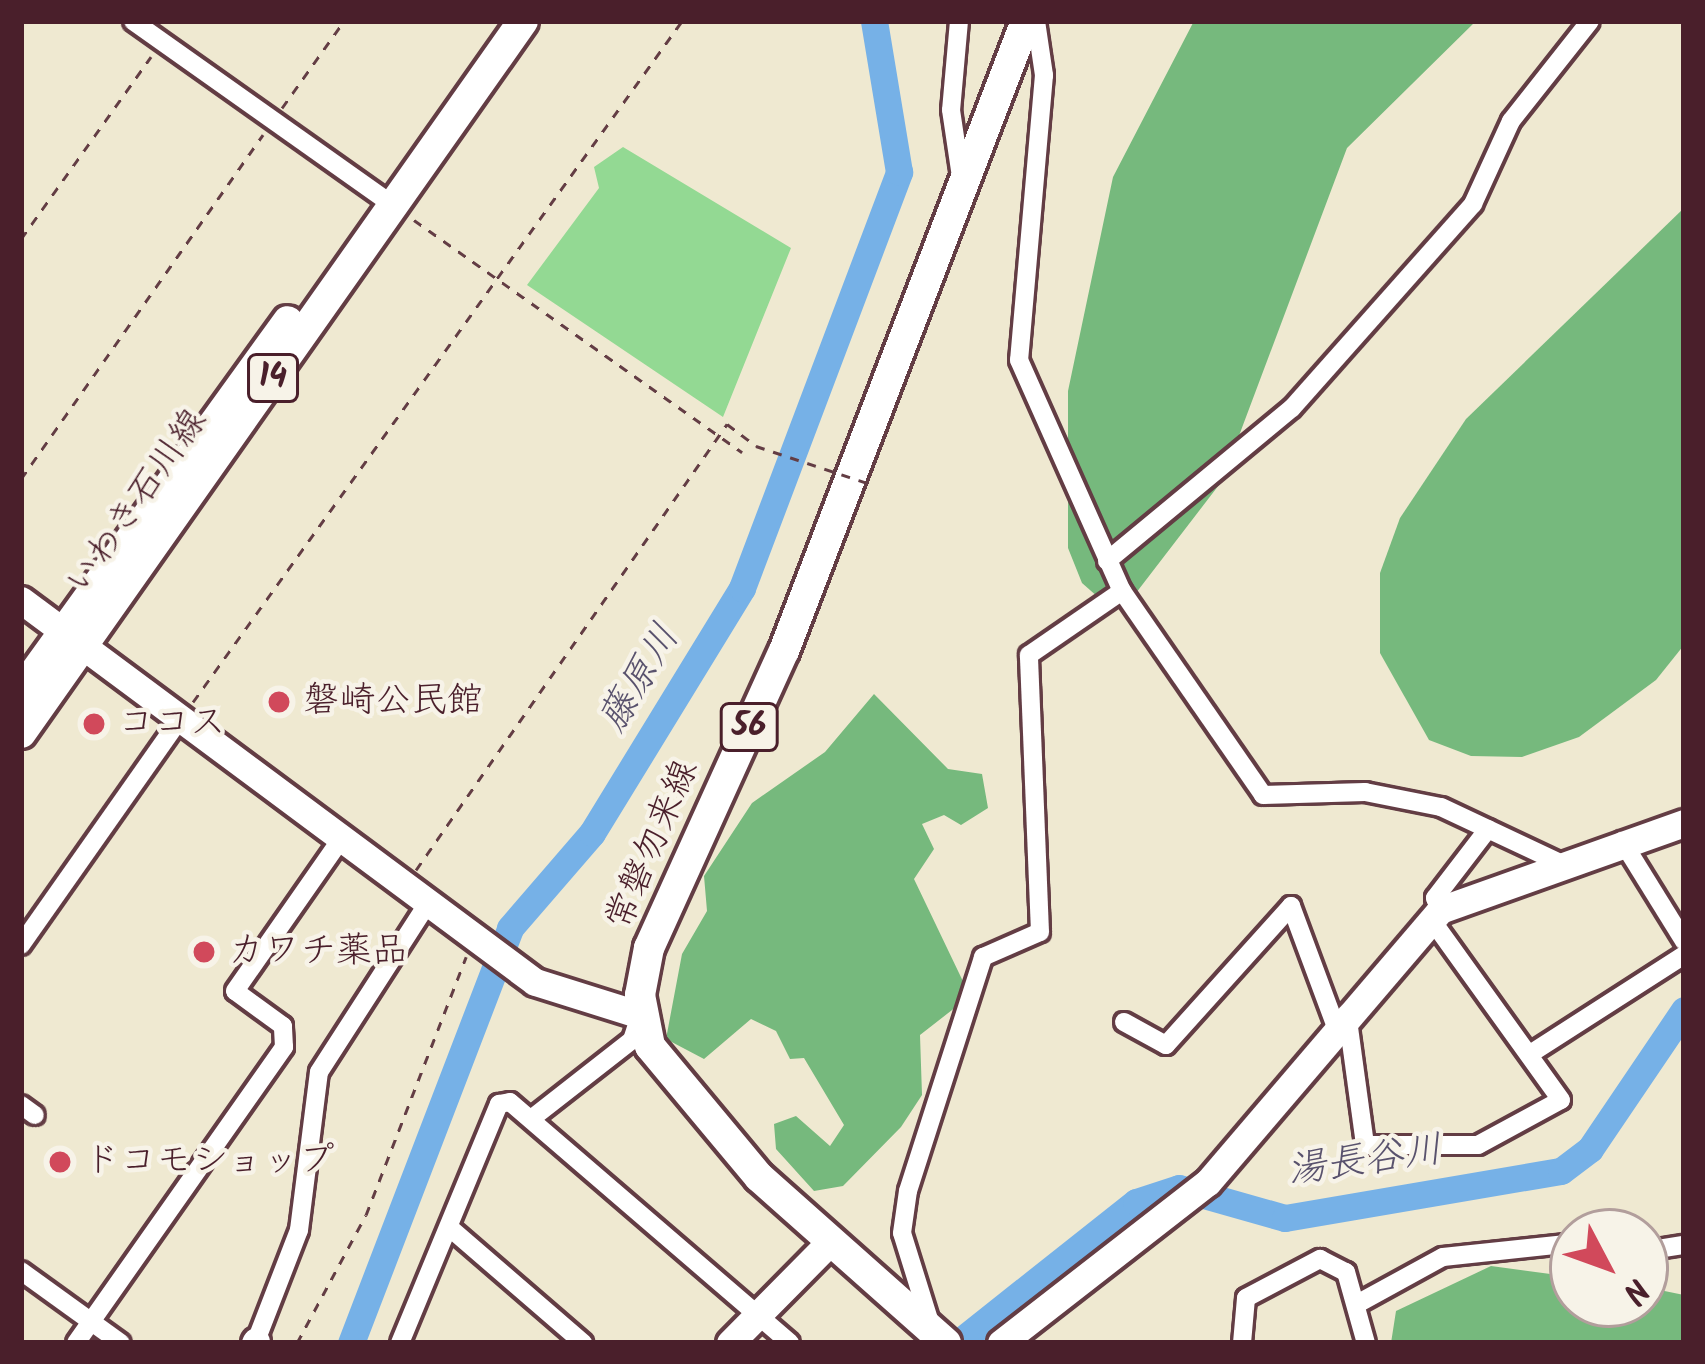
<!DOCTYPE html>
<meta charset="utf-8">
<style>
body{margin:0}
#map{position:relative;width:1705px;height:1364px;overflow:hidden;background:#efe9d1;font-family:Kalam,"Klee One",sans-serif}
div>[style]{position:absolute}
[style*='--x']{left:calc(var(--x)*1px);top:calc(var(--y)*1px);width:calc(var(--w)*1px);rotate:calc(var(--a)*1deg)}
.green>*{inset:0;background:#93d993}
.forest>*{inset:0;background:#76b97d}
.river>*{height:27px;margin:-13.5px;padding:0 13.5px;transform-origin:13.5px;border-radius:13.5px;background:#76b1e7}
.path>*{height:3px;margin-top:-1.5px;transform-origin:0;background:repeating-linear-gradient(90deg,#633d44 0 9px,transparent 0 18px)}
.roads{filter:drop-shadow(3px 0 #633d44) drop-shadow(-3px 0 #633d44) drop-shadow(0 3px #633d44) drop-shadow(0 -3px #633d44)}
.street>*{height:18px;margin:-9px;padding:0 9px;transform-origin:9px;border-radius:9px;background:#fff}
.secondary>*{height:27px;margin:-13.5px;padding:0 13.5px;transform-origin:13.5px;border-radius:13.5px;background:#fff}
.primary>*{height:30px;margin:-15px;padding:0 15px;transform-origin:15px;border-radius:15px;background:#fff}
.path-bridge>*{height:3px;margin-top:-1.5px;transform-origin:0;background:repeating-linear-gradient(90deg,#633d44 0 9px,transparent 0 18px)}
.dots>*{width:33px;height:33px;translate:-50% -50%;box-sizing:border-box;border:6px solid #f7f3e8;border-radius:50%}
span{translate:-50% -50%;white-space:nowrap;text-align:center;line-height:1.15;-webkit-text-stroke:9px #f7f3e8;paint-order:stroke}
.shield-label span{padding:3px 9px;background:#f7f3e8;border:3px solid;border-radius:9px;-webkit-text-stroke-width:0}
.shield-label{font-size:33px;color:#4a1f2b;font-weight:700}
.street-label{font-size:36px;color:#4a1f2b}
.poi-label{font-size:36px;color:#4a1f2b}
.left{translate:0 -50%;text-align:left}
.water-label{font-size:39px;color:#59526d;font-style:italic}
.frame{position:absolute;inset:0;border:24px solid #4a1f2b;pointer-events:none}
.north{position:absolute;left:1549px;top:1208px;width:120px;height:120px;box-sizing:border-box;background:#f7f3e8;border:3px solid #b29e9c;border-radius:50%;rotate:131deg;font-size:33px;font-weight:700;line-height:48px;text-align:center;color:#4a1f2b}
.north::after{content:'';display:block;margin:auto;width:42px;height:54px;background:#d1495b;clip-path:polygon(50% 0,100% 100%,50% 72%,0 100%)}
</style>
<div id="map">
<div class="green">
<i style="clip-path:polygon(623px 147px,791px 248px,723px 417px,527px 285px,599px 188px,594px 167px)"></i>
</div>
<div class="forest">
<i style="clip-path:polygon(1194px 21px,1476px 21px,1347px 148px,1222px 481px,1126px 606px,1107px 605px,1082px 583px,1068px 548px,1068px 391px,1113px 177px)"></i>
<i style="clip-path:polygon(1684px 208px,1684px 645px,1656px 680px,1579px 737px,1522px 757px,1471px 756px,1429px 740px,1380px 653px,1380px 573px,1400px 518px,1466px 419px)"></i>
<i style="clip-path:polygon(874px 694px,948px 769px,982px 774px,988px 808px,961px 825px,944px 815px,922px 824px,934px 849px,914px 879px,970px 996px,920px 1035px,922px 1095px,901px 1127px,843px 1186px,814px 1191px,776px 1149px,774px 1124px,796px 1116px,830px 1146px,844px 1125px,804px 1058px,790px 1059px,776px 1031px,751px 1019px,704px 1059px,666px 1039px,682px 954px,707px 911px,704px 876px,752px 803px,825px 752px)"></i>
<i style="clip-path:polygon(1491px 1266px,1573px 1277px,1573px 1304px,1645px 1304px,1645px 1287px,1684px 1295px,1684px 1343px,1391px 1343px,1396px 1311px)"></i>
</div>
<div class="river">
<i style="--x:351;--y:1343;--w:444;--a:-69"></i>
<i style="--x:510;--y:928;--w:125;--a:-49.2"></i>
<i style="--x:592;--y:833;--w:287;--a:-58.5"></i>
<i style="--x:742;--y:588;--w:445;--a:-69.3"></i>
<i style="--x:899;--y:172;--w:153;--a:-99.4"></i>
<i style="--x:958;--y:1343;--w:227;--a:-38.4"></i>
<i style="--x:1136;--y:1202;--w:45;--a:-18"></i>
<i style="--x:1179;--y:1188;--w:110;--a:15.8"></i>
<i style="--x:1285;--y:1218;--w:280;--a:-9.7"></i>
<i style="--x:1561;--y:1171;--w:36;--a:-37"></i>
<i style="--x:1590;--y:1149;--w:168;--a:-55.9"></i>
</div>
<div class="path">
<i style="--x:282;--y:108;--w:107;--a:-54.5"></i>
<i style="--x:414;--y:220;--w:402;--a:35.3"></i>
<i style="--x:21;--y:239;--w:224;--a:-54.5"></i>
<i style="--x:21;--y:479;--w:421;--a:-54.9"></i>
<i style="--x:193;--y:702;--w:838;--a:-54.32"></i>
<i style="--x:416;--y:870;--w:544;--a:-55.11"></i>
<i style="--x:727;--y:424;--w:36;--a:37"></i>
<i style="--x:297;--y:1343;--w:145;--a:-61.7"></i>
<i style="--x:366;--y:1215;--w:277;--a:-68.8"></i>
</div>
<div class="roads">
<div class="street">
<i style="--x:133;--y:21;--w:319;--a:35.3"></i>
<i style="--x:959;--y:21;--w:89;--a:95.1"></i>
<i style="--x:951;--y:110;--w:68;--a:81.5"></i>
<i style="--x:1036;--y:21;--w:55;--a:81.6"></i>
<i style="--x:1044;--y:75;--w:286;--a:95"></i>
<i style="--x:1019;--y:360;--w:253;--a:66"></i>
<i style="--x:1122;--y:591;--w:248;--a:55.3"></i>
<i style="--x:1263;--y:795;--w:102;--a:-1.7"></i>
<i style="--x:1365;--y:792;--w:77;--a:11.2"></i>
<i style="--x:1441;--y:807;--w:129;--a:25.2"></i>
<i style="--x:1107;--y:561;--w:240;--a:-39.6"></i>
<i style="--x:1292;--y:408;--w:273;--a:-48.4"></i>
<i style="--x:1473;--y:204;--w:91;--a:-65.4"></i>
<i style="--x:1511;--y:121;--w:127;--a:-51.7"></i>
<i style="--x:1622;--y:841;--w:118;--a:58.2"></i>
<i style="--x:1440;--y:910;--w:13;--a:-113"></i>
<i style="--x:1435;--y:898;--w:87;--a:-52.5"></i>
<i style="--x:21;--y:945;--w:280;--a:-54.9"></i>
<i style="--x:1347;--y:1013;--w:133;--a:82.2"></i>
<i style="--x:1365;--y:1145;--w:113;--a:0"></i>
<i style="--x:1478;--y:1145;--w:94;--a:-28.5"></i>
<i style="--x:1561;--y:1100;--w:224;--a:-125.7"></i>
<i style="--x:1124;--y:1022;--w:48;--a:28.7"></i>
<i style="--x:1166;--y:1045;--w:187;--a:-48"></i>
<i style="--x:1291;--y:906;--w:129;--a:69.6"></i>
<i style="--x:1530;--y:1054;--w:183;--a:-32.7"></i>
<i style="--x:21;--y:1105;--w:17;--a:36"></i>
<i style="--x:531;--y:1119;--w:128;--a:-38"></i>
<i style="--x:632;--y:1040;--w:26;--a:-72"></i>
<i style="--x:450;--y:1228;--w:176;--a:40.8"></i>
<i style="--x:1645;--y:1251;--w:39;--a:-9"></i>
<i style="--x:21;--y:1271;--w:123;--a:35.8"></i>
<i style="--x:1357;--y:1304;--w:98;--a:-28.7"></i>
<i style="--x:1443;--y:1257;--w:131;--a:-6.1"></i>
<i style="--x:931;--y:1326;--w:97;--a:-107.3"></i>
<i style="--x:902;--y:1233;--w:42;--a:-81.9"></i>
<i style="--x:908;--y:1191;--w:246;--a:-72.2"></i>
<i style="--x:983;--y:957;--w:62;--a:-23.7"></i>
<i style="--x:1040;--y:932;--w:277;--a:-92.3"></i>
<i style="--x:1029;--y:655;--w:113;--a:-34.5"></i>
<i style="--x:256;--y:1341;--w:119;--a:-68.8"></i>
<i style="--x:299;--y:1230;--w:159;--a:-82.8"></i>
<i style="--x:319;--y:1072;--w:203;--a:-57.2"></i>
<i style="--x:76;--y:1343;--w:362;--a:-54.9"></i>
<i style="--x:284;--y:1047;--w:21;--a:-93"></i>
<i style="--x:283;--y:1026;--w:59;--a:-143.9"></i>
<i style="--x:235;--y:991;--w:189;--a:-55.1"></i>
<i style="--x:400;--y:1343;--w:259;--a:-67.5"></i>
<i style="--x:499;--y:1104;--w:11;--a:-10"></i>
<i style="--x:510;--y:1102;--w:369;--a:40.7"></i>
<i style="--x:1242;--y:1343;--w:45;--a:-84.9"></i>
<i style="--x:1246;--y:1298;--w:84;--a:-27.8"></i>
<i style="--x:1320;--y:1259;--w:29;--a:27"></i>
<i style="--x:1346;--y:1272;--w:74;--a:74.3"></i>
</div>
<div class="secondary">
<i style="--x:21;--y:600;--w:640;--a:36.62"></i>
<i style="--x:535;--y:982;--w:110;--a:17.4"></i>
<i style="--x:255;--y:1343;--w:2;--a:-63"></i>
<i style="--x:730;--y:1343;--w:142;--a:-45.3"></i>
<i style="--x:1001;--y:1343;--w:262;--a:-37.9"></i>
<i style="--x:1208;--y:1182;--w:358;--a:-49.5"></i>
<i style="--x:1440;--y:910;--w:259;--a:-19.6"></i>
</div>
<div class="primary">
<i style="--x:21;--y:691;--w:456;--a:-54.2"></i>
<i style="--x:21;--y:733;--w:871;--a:-54.81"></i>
<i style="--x:946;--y:1343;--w:250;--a:-138.4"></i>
<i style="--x:759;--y:1177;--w:170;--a:-129.8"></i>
<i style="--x:650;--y:1046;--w:52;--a:-101.1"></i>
<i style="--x:640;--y:995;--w:48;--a:-79.2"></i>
<i style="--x:649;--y:948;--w:326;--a:-65.6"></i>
<i style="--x:784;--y:651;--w:675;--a:-68.99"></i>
</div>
</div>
<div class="path-bridge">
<i style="--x:756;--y:446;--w:117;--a:18.4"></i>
</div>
<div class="dots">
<i style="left:279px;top:702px;background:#d1495b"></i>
<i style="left:94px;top:724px;background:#d1495b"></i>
<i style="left:204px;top:952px;background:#d1495b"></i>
<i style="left:60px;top:1162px;background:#d1495b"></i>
</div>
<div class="shield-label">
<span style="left:273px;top:378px">14</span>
<span style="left:749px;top:727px">56</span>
</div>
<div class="street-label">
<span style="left:137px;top:502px;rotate:-55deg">いわき石川線</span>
<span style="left:653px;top:845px;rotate:-67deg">常磐勿来線</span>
</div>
<div class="poi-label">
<span class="left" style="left:303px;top:702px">磐崎公民館</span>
<span class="left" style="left:118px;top:724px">ココス</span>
<span class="left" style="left:228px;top:952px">カワチ薬品</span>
<span class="left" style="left:84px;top:1162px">ドコモショップ</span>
</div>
<div class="water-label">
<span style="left:641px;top:679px;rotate:-59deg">藤原川</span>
<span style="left:1365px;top:1162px;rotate:-8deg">湯長谷川</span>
</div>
<div class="frame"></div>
<div class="north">N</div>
</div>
